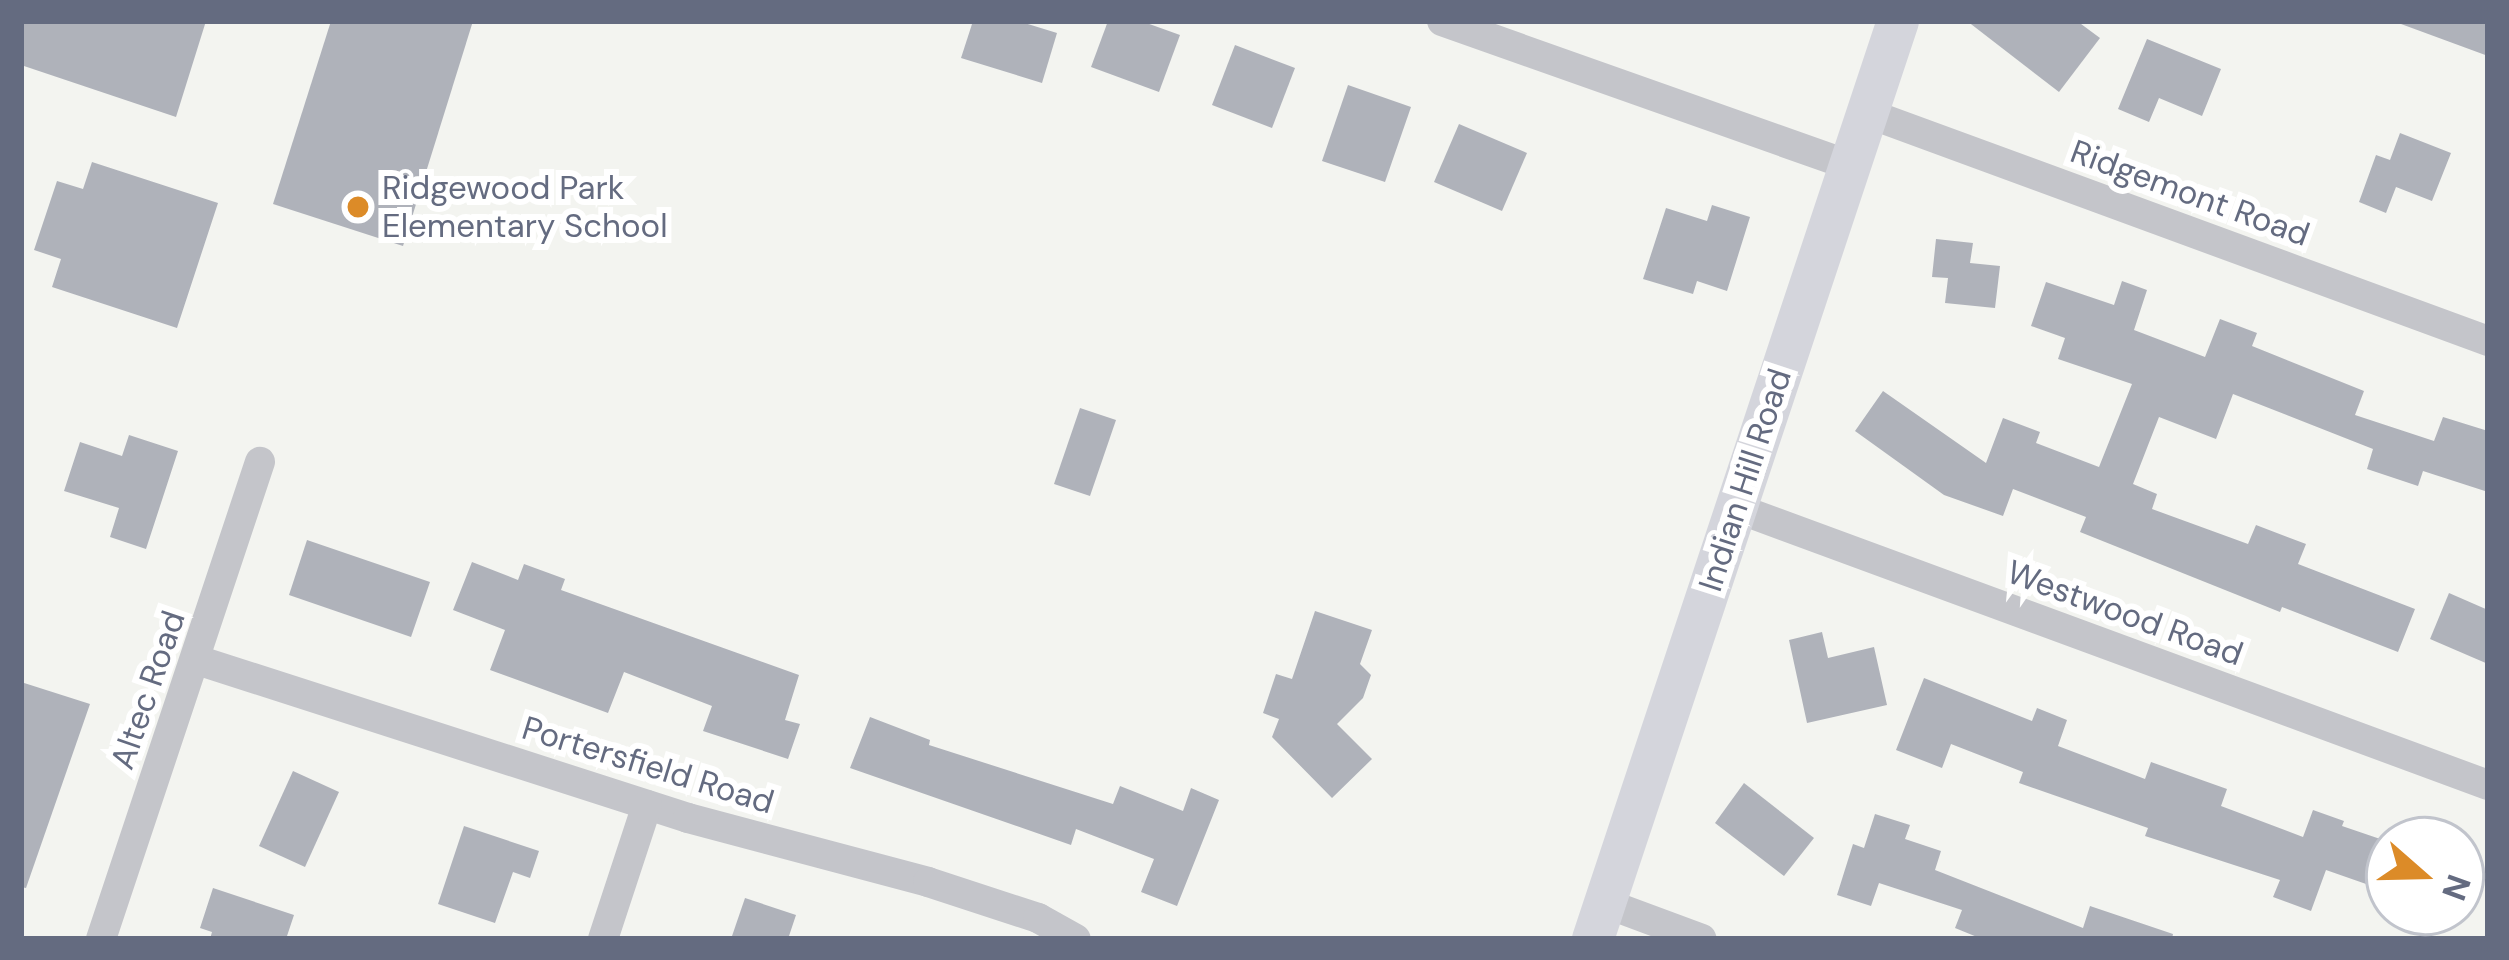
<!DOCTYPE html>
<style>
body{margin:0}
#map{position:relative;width:2509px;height:960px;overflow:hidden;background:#f3f4f0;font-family:"DM Sans",sans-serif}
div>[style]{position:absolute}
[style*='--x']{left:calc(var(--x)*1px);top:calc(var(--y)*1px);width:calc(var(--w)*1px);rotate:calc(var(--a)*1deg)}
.building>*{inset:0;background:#afb2ba}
.street>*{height:30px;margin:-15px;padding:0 15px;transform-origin:15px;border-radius:15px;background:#c4c5ca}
.secondary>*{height:42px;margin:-21px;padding:0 21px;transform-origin:21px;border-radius:21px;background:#d4d5dc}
.dots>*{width:33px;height:33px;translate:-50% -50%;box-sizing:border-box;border:6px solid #fff;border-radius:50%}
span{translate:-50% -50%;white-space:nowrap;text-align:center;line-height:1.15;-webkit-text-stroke:12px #fff;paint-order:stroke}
.poi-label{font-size:33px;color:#646b80}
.left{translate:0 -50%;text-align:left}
.street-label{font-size:33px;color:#646b80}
.frame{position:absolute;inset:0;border:24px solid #646b80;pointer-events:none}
.north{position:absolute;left:2365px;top:816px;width:120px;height:120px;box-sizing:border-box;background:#fff;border:3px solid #c1c4cc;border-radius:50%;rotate:110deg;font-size:33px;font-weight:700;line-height:48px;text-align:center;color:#646b80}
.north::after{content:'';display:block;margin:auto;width:42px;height:54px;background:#dc8b28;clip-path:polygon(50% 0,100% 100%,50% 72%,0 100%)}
</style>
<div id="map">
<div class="building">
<i style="clip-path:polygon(21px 21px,206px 21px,176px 117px,21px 65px)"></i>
<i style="clip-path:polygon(331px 21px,473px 21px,403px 246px,273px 204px)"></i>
<i style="clip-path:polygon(973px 21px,1018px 21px,1057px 33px,1042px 83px,961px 58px)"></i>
<i style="clip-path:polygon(1108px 21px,1141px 21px,1180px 35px,1159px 92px,1091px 67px)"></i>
<i style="clip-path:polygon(1967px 21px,2077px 21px,2100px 38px,2059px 92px)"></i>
<i style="clip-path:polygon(2402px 21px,2488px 21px,2488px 56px,2401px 24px)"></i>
<i style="clip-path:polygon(2147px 39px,2221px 69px,2202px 116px,2159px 98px,2149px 122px,2118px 109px)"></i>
<i style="clip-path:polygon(1235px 45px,1295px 68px,1272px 128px,1212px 105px)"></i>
<i style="clip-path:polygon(1348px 85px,1411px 107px,1385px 182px,1322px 161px)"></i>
<i style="clip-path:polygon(1459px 124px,1527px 153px,1502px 211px,1434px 182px)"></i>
<i style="clip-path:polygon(2400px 133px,2451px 153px,2432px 201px,2396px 187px,2386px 213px,2359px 202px,2376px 155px,2390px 160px)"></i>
<i style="clip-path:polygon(92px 162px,218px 203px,177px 328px,52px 287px,61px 259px,34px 250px,57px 181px,83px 189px)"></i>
<i style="clip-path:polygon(1712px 205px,1750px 217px,1727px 291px,1697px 281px,1693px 294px,1643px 279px,1666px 208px,1707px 221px)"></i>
<i style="clip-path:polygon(1936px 239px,1973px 243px,1970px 263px,2000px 266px,1995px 308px,1945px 303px,1948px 278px,1932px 277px)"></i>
<i style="clip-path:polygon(2122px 281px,2147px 290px,2134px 330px,2205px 357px,2220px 319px,2257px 333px,2252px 346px,2364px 391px,2355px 415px,2434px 441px,2443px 417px,2488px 431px,2488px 492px,2423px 471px,2418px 486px,2367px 469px,2373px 449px,2233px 394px,2216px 439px,2159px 417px,2133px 484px,2157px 494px,2152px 509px,2248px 544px,2256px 525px,2306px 544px,2298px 564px,2415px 609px,2398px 652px,2282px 607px,2280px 612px,2080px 532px,2086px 517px,2013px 489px,2003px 516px,1944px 495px,1855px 431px,1883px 391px,1986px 463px,2003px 418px,2040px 432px,2036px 443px,2099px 467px,2132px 384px,2058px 359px,2065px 338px,2031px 326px,2046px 282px,2114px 305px)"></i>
<i style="clip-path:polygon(1080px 408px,1116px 420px,1090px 496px,1054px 484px)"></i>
<i style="clip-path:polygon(129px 435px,178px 451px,146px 549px,110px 537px,119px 508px,64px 491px,80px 442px,122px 456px)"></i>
<i style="clip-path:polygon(307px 540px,430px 582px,411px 637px,289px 595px)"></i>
<i style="clip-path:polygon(472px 562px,518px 580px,524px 564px,565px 579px,561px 590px,799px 675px,785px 720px,800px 724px,788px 759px,703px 731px,712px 706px,624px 672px,608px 713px,490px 670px,505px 630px,453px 610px)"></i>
<i style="clip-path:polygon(2449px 593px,2488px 610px,2488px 664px,2430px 639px)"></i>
<i style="clip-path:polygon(1315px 611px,1372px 630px,1360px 664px,1371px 675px,1363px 698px,1337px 724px,1372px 759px,1332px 798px,1272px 737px,1279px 719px,1263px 713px,1276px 674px,1292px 679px)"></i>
<i style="clip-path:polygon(1822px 632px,1828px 658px,1874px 647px,1887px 705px,1807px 723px,1789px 640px)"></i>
<i style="clip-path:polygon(1924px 678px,2032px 721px,2037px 708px,2067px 720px,2058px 746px,2145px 779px,2151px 762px,2227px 789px,2221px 806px,2303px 837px,2313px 810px,2344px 821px,2342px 826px,2389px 842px,2389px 892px,2326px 870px,2311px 911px,2273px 897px,2280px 880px,2145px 836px,2148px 828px,2019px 783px,2023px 772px,1951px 744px,1942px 768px,1896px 750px)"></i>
<i style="clip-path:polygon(21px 682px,90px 704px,26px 888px,21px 887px)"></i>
<i style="clip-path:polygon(870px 717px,930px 740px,929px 745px,1113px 804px,1120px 786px,1183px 811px,1191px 788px,1219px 800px,1177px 906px,1141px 892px,1154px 859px,1076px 829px,1071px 845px,850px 768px)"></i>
<i style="clip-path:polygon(293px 771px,339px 792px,305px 867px,259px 846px)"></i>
<i style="clip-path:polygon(1744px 783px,1814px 838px,1784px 876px,1715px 823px)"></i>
<i style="clip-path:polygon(1875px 814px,1910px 825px,1905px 839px,1941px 851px,1935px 870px,2083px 928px,2090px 906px,2173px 934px,2172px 939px,1982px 939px,1955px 928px,1962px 910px,1879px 883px,1871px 906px,1837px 895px,1853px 844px,1864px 848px)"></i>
<i style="clip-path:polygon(464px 826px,539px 851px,530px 878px,513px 872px,495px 923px,438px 904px)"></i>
<i style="clip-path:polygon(213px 888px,294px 915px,286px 939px,210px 939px,212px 932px,200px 928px)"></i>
<i style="clip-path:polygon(745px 898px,796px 915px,788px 939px,731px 939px)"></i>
</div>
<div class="street">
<i style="--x:1442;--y:21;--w:432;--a:19.5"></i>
<i style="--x:1867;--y:113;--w:662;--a:20.16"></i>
<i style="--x:1736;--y:508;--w:801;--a:20.22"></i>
<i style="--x:197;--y:660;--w:516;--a:17.84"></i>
<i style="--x:688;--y:818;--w:248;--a:14.9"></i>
<i style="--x:928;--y:882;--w:116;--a:18.1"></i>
<i style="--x:1038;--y:918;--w:43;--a:28.9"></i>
<i style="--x:1605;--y:903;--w:103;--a:20.4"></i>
<i style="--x:101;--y:939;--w:503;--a:-71.57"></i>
<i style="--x:603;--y:939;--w:141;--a:-71.8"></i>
</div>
<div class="secondary">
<i style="--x:1593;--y:939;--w:967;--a:-71.62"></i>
</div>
<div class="dots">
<i style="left:358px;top:207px;background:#dc8b28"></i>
</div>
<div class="poi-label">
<span class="left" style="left:382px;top:207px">Ridgewood Park<br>Elementary School</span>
</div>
<div class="street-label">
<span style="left:2190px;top:193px;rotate:20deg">Ridgemont Road</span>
<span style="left:1745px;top:480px;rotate:-72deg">Indian Hill Road</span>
<span style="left:2125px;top:613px;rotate:20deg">Westwood Road</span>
<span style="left:148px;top:690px;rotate:-71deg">Altec Road</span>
<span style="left:648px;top:765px;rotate:17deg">Portersfield Road</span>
</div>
<div class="frame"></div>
<div class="north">N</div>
</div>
